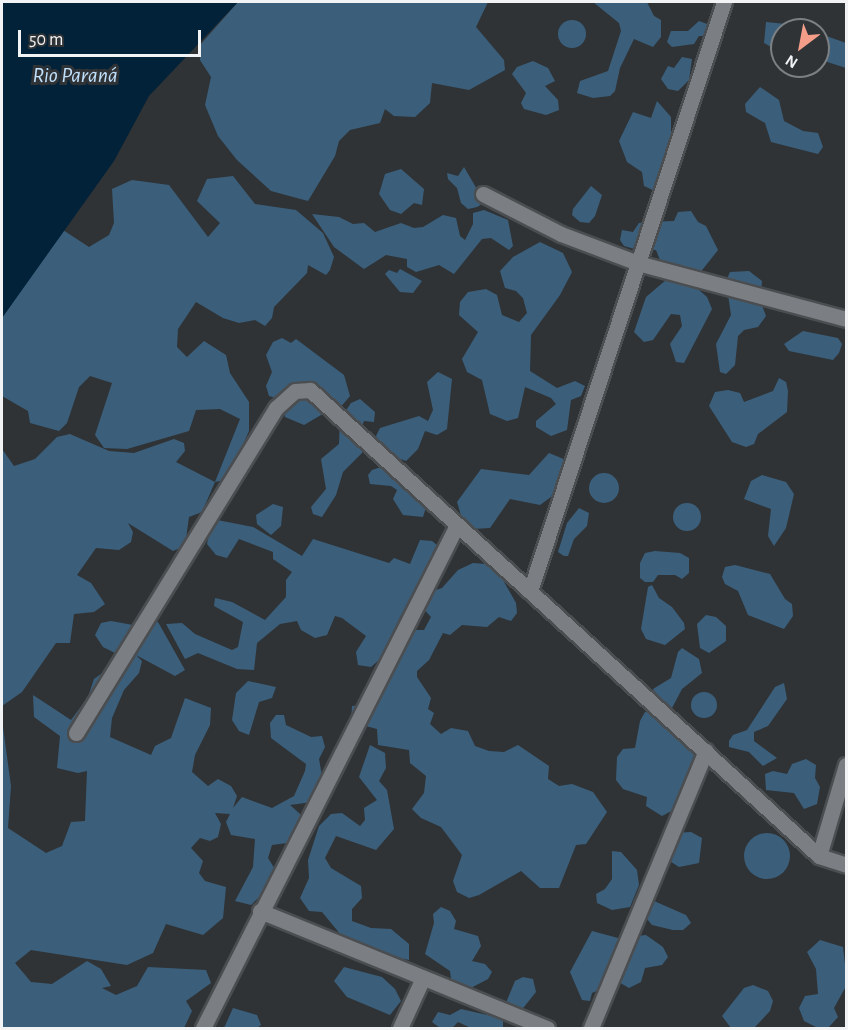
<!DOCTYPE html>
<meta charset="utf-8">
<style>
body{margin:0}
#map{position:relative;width:848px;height:1030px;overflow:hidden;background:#2f3336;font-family:"Alegreya Sans",sans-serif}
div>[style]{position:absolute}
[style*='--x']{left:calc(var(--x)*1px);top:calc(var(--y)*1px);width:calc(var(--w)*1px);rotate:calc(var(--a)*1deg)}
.green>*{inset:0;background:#3b5f7b}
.round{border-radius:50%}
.water>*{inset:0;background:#012239}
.roads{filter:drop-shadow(2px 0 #4b4e51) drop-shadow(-2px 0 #4b4e51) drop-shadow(0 2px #4b4e51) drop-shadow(0 -2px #4b4e51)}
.minor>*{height:15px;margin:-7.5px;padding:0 7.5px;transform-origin:7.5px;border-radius:7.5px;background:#7b7f83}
span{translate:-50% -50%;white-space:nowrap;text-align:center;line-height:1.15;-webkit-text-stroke:6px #2f3336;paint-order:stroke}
.water-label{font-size:22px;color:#c0e0fb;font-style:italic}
.frame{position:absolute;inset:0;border:3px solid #f1f3f5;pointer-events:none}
.north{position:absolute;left:770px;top:18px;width:60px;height:60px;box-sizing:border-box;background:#2f3336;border:2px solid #7d8082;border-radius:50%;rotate:212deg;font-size:16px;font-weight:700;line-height:24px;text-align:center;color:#f1f3f5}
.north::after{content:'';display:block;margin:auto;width:21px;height:27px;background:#f49e8a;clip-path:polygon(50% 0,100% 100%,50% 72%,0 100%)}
.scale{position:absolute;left:18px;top:30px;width:183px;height:27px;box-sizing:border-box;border:3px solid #f1f3f5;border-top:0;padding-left:8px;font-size:18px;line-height:21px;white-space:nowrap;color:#f1f3f5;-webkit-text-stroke:4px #2f3336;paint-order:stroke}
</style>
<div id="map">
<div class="green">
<i style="clip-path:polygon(238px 2px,488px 2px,476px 27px,504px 60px,505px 70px,469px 90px,432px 83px,430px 103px,415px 117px,394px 116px,385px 109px,380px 123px,350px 130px,339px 141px,335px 156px,308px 201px,271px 191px,237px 160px,218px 136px,205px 105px,211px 77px,200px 60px,200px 45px)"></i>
<i style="clip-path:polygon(593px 2px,647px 2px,654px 16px,661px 20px,661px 37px,653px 47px,634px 39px,620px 68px,615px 91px,610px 96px,593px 98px,577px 93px,580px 81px,608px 71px,621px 31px,619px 23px)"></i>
<i class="round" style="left:558px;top:20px;width:28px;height:28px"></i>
<i style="clip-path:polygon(699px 21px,710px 25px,706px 36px,699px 36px,694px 44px,672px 47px,667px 42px,671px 31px,688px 31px)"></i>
<i style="clip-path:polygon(766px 22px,786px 24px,811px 30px,782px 30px,782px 53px,764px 43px)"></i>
<i style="clip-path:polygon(818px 33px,846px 43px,846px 68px,818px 59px)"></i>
<i style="clip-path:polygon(682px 57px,692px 59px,689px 80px,678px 91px,668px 89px,661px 79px,668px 66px,674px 68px)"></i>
<i style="clip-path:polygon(533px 61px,548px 68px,555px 81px,545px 86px,558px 100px,559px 110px,546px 115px,524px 109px,521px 103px,526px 93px,512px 74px,517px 67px)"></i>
<i style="clip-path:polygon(760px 87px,779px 100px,784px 121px,803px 131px,818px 133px,823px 147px,818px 154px,771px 142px,765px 123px,746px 112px,745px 104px)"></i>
<i style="clip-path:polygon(657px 101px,671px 117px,671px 136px,655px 191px,644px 186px,642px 172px,627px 162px,619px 141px,633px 112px,651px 118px)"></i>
<i style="clip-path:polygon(464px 167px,481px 196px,482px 204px,477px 207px,468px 209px,461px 203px,457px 188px,448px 179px,447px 173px,458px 176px)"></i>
<i style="clip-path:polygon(401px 169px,424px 189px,422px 205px,414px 203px,401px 214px,390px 210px,379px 194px,385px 174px)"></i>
<i style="clip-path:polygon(233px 176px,255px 204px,296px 210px,323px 233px,334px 257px,330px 270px,326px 275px,308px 265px,307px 273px,274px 307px,272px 318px,265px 326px,255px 320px,239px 323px,223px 318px,196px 302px,178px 329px,177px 347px,187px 357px,204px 341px,226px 355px,230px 373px,249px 402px,249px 431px,236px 460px,225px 480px,215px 482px,202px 512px,189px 517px,185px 546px,173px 551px,128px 523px,133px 532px,131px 542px,119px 550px,96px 548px,77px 575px,91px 583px,105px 604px,94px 612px,74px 614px,70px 643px,56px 643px,22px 692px,2px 706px,2px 449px,14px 466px,35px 459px,57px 437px,70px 434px,109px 451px,134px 453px,174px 439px,184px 443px,185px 451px,176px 462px,215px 482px,240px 419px,220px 409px,196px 410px,189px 431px,127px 449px,104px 448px,95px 435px,112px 383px,90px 376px,79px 387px,67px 423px,59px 431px,30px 423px,28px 411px,2px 396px,2px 318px,63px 230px,89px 247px,109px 235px,114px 223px,112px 189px,132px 180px,169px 185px,208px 237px,220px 223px,197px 201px,207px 179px)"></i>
<i style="clip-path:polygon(591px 186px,602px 195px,595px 216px,589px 223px,580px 222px,572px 215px,573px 209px)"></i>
<i style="clip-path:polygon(484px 210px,508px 220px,513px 246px,509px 250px,491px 238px,482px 239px,454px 274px,439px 265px,416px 272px,407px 267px,407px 259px,386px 255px,364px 269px,334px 247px,312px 214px,339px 217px,353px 224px,364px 223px,375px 232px,401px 223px,414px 228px,423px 227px,443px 215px,456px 218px,460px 236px,465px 240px,473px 224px,473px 213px)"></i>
<i style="clip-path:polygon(691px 211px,698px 222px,706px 226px,718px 250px,699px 274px,670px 267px,660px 260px,656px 250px,638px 250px,624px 246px,620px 240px,622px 230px,633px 232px,639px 223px,646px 222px,674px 221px,678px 212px)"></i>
<i style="clip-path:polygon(540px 242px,563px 253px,572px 272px,560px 295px,531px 335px,530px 371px,557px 388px,575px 381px,585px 386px,581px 396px,571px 400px,567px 430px,551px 436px,536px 427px,536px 421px,556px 404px,551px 398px,525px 387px,518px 418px,507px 421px,490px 414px,482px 380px,467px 372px,462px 359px,478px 332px,459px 315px,460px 302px,468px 292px,486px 289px,497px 295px,502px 315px,519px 322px,527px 313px,523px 298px,516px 291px,505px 288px,500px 271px,513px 257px)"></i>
<i style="clip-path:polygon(400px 269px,422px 281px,413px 293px,400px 292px,385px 274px,389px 270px,397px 273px)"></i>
<i style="clip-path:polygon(749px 271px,762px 281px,760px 300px,766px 316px,758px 327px,744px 330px,738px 336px,735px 365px,726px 374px,720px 372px,716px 344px,731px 315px,726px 281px,730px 272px)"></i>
<i style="clip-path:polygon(666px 280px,692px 284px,707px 297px,712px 309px,684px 363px,676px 362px,670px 344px,682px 326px,680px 315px,671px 314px,653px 340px,644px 342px,634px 332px,646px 297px)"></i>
<i style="clip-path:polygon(803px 331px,838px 338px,842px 344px,839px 353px,833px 360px,789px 351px,784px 344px)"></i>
<i style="clip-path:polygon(282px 338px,291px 343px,296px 339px,344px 375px,350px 396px,334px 415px,321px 415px,304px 425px,285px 417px,283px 400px,269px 396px,266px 386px,272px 372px,266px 355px,273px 342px)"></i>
<i style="clip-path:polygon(438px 372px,452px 379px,447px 429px,437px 435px,425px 431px,418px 449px,406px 461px,387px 454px,376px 436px,380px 428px,419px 416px,428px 421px,433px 410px,427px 382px)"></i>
<i style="clip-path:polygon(779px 378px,786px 382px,788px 391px,787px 412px,758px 434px,754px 444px,746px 447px,732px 442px,709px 406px,715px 392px,728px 390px,740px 393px,744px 402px,773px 391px)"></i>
<i style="clip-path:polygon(360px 399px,375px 412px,374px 422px,364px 421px,358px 437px,364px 446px,362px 453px,343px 472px,336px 495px,322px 517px,313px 514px,311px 507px,326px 489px,321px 459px,339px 444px,340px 419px,351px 403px)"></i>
<i style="clip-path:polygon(549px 453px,566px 460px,551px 497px,540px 505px,510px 499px,490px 528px,473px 529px,463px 522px,457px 502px,481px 469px,529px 475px)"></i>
<i style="clip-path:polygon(393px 463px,431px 491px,423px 517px,403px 515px,393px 499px,397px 490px,391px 486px,370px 484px,368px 475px,372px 470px)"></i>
<i class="round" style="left:589px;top:473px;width:30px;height:30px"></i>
<i style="clip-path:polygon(762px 475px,786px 482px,794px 494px,786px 528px,774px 546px,768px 536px,771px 509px,744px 499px,751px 481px)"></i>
<i class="round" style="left:673px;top:503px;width:28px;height:28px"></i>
<i style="clip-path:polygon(273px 504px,283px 507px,281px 526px,271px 535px,257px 524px,256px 515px)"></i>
<i style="clip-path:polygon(579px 508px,589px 513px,587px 526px,574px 539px,568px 556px,564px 556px,558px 552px,567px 523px)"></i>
<i style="clip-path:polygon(212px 519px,253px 527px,302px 556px,313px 539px,389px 563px,394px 558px,410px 564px,420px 540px,432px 541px,448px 554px,425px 572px,398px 621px,403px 630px,424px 630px,431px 617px,419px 604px,423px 594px,442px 588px,458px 570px,473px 563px,486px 564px,503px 580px,516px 603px,517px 613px,511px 621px,499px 617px,487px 627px,462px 625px,450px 635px,443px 633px,429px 660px,417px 671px,417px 677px,431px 698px,428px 709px,434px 713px,430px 724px,441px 734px,451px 728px,468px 731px,475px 746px,489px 751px,504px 752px,518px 745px,549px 766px,548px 779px,559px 786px,572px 784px,593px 792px,607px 812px,586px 844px,576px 845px,559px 888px,540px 888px,521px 871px,479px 895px,469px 898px,457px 892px,453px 881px,462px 855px,441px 827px,421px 818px,412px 809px,424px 793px,426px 776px,410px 763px,409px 750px,378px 745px,377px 729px,351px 722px,352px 706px,360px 705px,388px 652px,371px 667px,358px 665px,356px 652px,366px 636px,342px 618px,335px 616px,327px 635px,315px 638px,301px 630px,297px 621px,280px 624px,257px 643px,254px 670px,237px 669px,198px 653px,185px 659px,166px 624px,182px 623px,195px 634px,232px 650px,238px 647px,243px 622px,214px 606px,215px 598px,232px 602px,265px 620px,286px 597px,286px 580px,292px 572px,273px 559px,273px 552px,239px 539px,227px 558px,216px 555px,207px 544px)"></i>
<i style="clip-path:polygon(655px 551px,680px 553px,689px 558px,689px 573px,682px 579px,675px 575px,658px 575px,653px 582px,645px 582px,640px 578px,640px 563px,645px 553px)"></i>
<i style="clip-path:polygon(735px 565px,770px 574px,785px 599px,792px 604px,793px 616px,784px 629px,748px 615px,738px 591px,725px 584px,722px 577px,725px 567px)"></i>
<i style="clip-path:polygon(652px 585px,659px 598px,672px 607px,684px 623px,685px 629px,665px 645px,646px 639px,641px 629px,648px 587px)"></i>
<i style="clip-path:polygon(706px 615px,716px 617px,726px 626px,726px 641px,709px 653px,700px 648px,697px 624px)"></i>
<i style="clip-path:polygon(111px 621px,133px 625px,158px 622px,185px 670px,175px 676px,136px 655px,142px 661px,139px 673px,124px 690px,112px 718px,110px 737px,151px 755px,155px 746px,171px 738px,185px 698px,211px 708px,210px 725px,195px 755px,192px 772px,208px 786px,218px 779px,231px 786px,237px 796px,233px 808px,242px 797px,272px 808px,294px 796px,305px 771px,306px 764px,271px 738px,270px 723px,276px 715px,284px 715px,286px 725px,311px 737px,322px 736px,325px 747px,319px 759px,324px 787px,312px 802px,290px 805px,300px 814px,303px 828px,295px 842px,272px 845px,268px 858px,280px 877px,251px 905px,235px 901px,253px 867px,255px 839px,231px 835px,226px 822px,230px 814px,215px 813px,221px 824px,218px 837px,210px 841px,200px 838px,191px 848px,203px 861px,199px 873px,205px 881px,226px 887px,223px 918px,203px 935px,166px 924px,153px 953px,127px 965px,31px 950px,15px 963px,31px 982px,52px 984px,87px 961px,101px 969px,111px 986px,102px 988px,116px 995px,137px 986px,148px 967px,206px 970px,211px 983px,186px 1001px,192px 1011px,184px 1028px,2px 1028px,2px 720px,11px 786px,8px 828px,46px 853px,62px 846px,71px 822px,85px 821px,87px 771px,78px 773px,57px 768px,60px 736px,34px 717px,33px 695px,71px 720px,88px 697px,94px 679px,105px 671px,115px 653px,103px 647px,95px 635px,101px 623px)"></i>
<i style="clip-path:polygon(682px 648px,699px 659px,702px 673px,682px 689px,672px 708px,664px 706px,653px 689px,671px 678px,678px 652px)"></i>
<i style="clip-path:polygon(248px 681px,276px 687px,272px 698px,259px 702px,249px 735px,239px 731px,232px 720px,236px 693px)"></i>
<i style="clip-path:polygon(784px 683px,787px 699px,768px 726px,754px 732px,754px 741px,777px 758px,763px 766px,749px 752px,729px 747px,729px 741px,733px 735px,747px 730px,775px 687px)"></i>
<i class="round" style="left:691px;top:692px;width:26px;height:26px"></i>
<i style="clip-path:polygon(645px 712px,656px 713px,691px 737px,696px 756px,677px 808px,662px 816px,646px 806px,647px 797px,623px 789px,616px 780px,617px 757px,623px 749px,635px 748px,640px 721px)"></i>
<i style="clip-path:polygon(370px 745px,385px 753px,386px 768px,379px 781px,387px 790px,394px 829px,376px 850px,336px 836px,325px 858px,331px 868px,361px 886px,362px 898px,352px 909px,352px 921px,371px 928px,391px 929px,409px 944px,409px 960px,366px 951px,341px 935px,322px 912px,309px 911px,300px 898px,309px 878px,308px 860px,319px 826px,331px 814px,342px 813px,360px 826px,365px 820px,364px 808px,377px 800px,359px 777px)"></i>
<i style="clip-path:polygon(806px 759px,816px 765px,815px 778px,820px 787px,817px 804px,804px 809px,794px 793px,766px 790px,765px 774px,773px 771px,787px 774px,792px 764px)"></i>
<i style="clip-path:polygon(691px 832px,702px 838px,699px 863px,679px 867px,668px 860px,672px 833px)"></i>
<i class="round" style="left:744px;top:833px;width:46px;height:46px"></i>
<i style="clip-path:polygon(612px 851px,621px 852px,637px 870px,639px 885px,630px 907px,612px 910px,597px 903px,596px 894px,605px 889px,612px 879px)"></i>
<i style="clip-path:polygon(654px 901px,686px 915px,691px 923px,683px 930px,673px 930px,652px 925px,642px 913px)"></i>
<i style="clip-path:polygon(441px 907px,450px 911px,456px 921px,454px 929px,478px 936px,481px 946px,472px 961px,485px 964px,492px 972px,488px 979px,467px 990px,461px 990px,451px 979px,450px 971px,425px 954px,434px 923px,433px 914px)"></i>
<i style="clip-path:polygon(592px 931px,618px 938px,646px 935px,663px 947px,668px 957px,662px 965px,645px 968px,641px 982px,629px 988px,605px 974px,605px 987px,592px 993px,590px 1001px,582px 1000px,570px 972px)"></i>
<i style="clip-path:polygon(820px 940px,843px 947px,846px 973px,845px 988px,834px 1008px,838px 1017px,829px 1027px,818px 1028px,804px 1021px,799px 1008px,805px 996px,818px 994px,816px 969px,807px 952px)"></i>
<i style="clip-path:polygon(344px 967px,382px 977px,395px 989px,401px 1001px,390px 1015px,347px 997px,334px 981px)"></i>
<i style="clip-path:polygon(523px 977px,533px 979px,536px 992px,520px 1012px,505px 1005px,515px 981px)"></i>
<i style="clip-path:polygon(753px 985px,768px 991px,773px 1001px,770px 1011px,754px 1028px,731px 1028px,722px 1016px,744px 988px)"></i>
<i style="clip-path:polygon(233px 1008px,257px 1015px,261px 1025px,257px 1028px,224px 1028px)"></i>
<i style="clip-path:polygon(461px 1009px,496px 1017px,503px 1021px,503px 1028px,471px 1028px,458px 1022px,452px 1028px,440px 1028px,432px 1022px,438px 1012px,450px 1015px)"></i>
</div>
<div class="water">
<i style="clip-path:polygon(2px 2px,238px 2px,149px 96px,114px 161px,2px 318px)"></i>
</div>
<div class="roads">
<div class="minor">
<i style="--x:483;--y:194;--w:88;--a:27.1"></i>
<i style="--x:561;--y:234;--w:85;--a:20.6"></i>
<i style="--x:641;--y:264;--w:212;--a:15"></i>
<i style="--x:530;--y:591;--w:620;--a:-71.77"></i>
<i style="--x:76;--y:733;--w:382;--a:-58.4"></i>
<i style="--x:276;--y:408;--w:25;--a:-42"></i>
<i style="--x:295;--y:391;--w:15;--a:-4"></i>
<i style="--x:310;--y:390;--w:690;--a:42.47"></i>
<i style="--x:819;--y:856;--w:28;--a:18"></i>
<i style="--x:819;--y:856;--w:95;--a:-73.5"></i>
<i style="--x:260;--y:911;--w:310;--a:22.2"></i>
<i style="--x:203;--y:1028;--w:563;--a:-63.21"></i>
<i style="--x:400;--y:1028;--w:53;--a:-65.4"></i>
<i style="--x:591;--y:1028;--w:300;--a:-67.5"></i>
</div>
</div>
<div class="water-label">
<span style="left:75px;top:76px">Rio Paraná</span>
</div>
<div class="frame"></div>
<div class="north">N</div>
<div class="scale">50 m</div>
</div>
